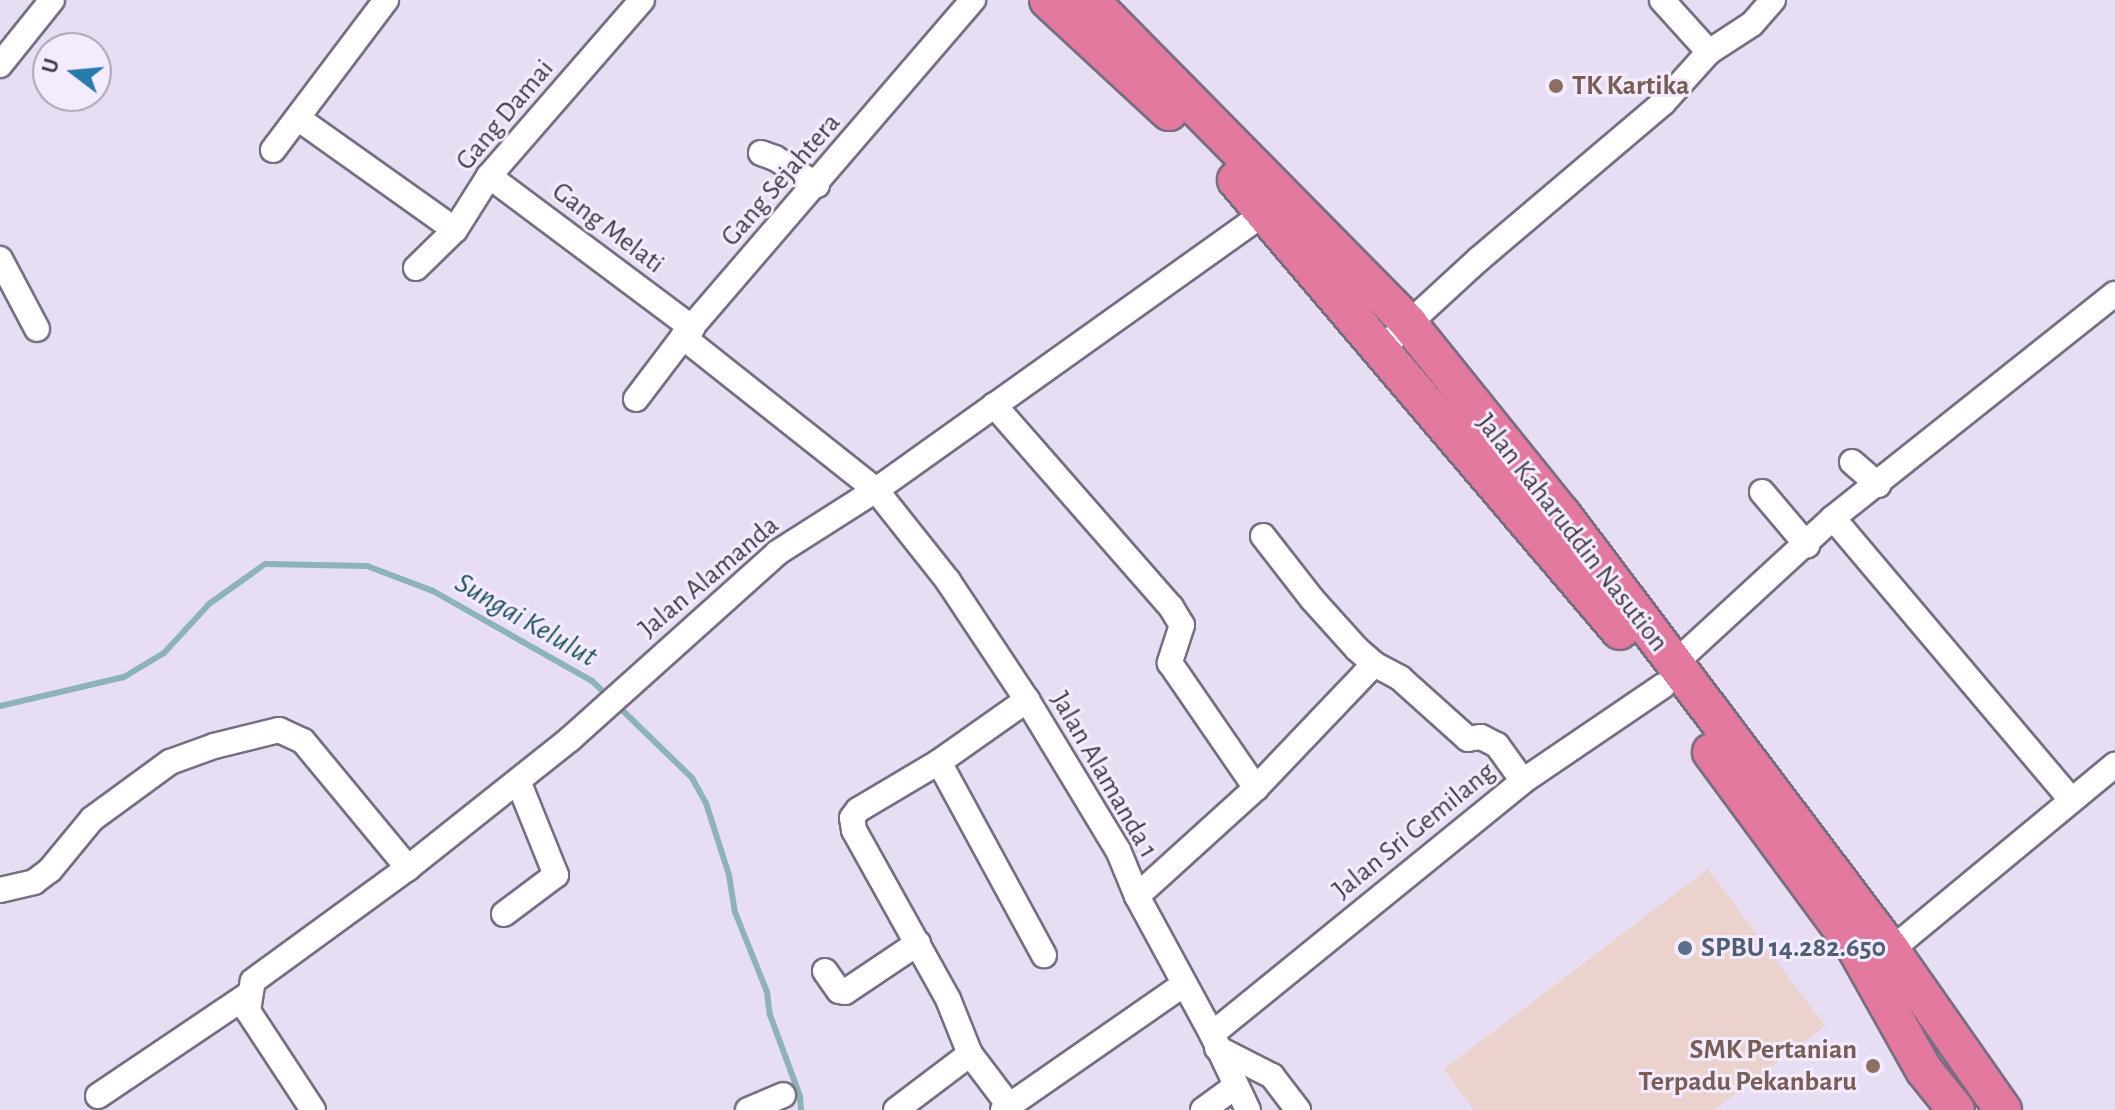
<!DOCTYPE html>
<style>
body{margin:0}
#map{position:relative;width:2115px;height:1110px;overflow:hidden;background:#e7def4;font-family:"Alegreya Sans",sans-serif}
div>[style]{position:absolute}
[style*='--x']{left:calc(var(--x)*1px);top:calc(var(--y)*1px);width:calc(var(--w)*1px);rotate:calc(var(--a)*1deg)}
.commercial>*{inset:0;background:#ecd2cd}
.stream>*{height:6px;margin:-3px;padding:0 3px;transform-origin:3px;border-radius:3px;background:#8cb3b8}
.roads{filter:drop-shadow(2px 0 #766e81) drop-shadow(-2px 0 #766e81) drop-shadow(0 2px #766e81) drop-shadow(0 -2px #766e81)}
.minor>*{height:24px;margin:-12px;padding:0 12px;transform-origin:12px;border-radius:12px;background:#fff}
.highway>*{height:36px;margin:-18px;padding:0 18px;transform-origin:18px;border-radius:18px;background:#e3799e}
.dots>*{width:22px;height:22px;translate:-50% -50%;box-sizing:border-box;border:4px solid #f4ecfe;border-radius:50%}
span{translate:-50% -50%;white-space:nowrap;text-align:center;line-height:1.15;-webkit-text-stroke:6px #f4ecfe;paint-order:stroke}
.education-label{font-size:28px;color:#785e54;font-weight:700}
.left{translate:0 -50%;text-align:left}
.right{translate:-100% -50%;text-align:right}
.street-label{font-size:28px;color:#3f3b44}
.service-label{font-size:28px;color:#4e5e75;font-weight:700}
.water-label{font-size:30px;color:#195257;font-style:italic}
.north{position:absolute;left:32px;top:32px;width:80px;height:80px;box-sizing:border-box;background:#f4ecfe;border:2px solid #aca5b4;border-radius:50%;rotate:286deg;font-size:22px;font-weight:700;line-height:32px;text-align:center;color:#3f3b44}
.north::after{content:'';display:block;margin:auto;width:28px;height:36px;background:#277bab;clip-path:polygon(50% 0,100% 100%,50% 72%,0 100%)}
</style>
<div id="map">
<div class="commercial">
<i style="clip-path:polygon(1708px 869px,1825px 1026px,1714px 1110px,1474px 1110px,1444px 1069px)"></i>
</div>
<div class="stream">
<i style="--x:617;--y:705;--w:105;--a:44.2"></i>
<i style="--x:692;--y:778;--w:29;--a:61"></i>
<i style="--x:706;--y:803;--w:76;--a:72.3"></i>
<i style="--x:729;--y:875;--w:37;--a:81"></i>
<i style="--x:735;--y:912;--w:86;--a:68.2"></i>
<i style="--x:767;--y:992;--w:23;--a:83"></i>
<i style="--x:770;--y:1015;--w:86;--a:69.7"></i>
<i style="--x:800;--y:1096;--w:14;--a:86"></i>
<i style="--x:0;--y:706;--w:127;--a:-13.2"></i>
<i style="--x:124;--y:677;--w:47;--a:-31"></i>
<i style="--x:164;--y:653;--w:67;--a:-47.4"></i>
<i style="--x:209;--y:604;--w:69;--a:-35.5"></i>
<i style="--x:265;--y:564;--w:102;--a:1.1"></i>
<i style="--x:367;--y:566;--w:71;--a:20.7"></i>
<i style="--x:433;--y:591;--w:183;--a:29.5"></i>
<i style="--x:592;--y:681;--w:23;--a:43"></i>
</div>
<div class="roads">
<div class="minor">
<i style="--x:1662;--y:0;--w:70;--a:47.9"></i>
<i style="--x:0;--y:65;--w:83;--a:-51.3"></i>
<i style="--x:299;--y:119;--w:191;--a:35.4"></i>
<i style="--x:273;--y:150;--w:188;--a:-53"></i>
<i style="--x:761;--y:153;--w:15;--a:20"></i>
<i style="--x:775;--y:158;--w:50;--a:32.7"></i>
<i style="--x:489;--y:176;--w:254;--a:36.8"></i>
<i style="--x:0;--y:259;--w:79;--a:62.1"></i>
<i style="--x:416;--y:268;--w:54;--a:-44.3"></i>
<i style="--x:455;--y:230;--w:64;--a:-57.8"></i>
<i style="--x:489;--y:176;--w:233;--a:-49"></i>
<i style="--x:683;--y:337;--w:246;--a:38.4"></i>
<i style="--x:876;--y:490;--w:116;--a:51.6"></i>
<i style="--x:948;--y:581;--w:143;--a:56.4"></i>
<i style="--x:1027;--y:700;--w:175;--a:58.8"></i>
<i style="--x:1118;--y:850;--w:50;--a:67.6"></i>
<i style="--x:1137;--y:896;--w:157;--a:61.5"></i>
<i style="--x:1212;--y:1034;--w:84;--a:64.7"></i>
<i style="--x:1380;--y:350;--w:134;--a:-42.6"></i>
<i style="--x:1479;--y:259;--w:241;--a:-40.3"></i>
<i style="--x:1663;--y:103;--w:69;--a:-48"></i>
<i style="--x:1709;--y:52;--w:51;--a:-33.1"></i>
<i style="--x:1752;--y:24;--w:32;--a:-49"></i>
<i style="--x:636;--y:399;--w:78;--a:-52.8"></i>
<i style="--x:683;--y:337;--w:445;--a:-49.3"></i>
<i style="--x:994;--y:405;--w:269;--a:48.8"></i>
<i style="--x:1171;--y:607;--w:21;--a:59"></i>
<i style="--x:1182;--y:625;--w:40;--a:108"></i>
<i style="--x:1170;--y:663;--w:152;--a:55.5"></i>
<i style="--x:1852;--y:462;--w:35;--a:41"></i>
<i style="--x:1762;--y:492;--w:70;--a:49.7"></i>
<i style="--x:1833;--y:518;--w:369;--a:49.8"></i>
<i style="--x:1263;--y:536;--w:80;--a:52.1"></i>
<i style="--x:1312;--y:599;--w:67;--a:48"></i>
<i style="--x:1357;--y:649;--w:23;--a:41"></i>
<i style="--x:1374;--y:664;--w:30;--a:28"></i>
<i style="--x:1400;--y:678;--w:91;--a:41.9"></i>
<i style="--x:1468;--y:739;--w:13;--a:-9"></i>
<i style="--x:1481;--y:737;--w:18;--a:27"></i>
<i style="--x:1497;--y:745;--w:44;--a:54.2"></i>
<i style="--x:1673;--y:665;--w:217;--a:-42.6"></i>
<i style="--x:1833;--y:518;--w:360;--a:-38.5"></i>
<i style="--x:939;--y:762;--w:220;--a:61.5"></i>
<i style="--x:0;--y:890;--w:35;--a:-13"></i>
<i style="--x:34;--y:882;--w:20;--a:-37"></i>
<i style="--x:50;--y:870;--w:66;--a:-50.5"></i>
<i style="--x:92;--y:819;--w:97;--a:-36.2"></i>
<i style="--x:170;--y:762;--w:47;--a:-20"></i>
<i style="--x:214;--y:746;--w:67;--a:-13.8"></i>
<i style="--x:279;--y:730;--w:26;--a:25"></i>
<i style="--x:303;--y:741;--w:165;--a:50.4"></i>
<i style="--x:1137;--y:896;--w:161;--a:-42.2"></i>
<i style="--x:1256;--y:788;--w:171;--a:-46.4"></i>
<i style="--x:504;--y:914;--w:65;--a:-36.9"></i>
<i style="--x:556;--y:875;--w:101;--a:-112"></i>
<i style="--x:1891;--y:950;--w:291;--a:-39.6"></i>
<i style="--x:825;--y:971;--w:24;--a:55"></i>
<i style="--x:839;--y:991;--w:6;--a:9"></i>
<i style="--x:845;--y:992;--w:88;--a:-33.9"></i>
<i style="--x:1212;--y:1034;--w:401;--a:-39.1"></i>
<i style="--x:1523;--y:781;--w:169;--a:-34.2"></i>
<i style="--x:1217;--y:1048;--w:62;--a:27"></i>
<i style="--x:1272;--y:1076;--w:43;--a:52.6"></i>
<i style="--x:98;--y:1096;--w:182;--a:-34"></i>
<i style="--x:1008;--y:1104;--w:63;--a:-127.2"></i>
<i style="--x:970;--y:1054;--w:59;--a:-111.8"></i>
<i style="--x:948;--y:999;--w:193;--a:-119.1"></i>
<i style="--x:854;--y:830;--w:12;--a:-99"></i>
<i style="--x:852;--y:818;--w:10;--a:-53"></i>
<i style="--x:858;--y:810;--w:94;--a:-30.7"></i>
<i style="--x:939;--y:762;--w:108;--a:-35.2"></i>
<i style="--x:313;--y:1110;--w:118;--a:-123.3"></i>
<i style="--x:248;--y:1011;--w:30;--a:-81"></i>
<i style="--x:253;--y:981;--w:192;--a:-36.1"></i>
<i style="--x:408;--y:868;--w:207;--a:-38.5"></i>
<i style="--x:570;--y:739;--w:278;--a:-41.9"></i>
<i style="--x:777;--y:553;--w:117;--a:-32.5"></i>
<i style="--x:876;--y:490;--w:479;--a:-35.5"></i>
<i style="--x:748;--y:1110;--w:38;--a:-23"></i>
<i style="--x:896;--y:1110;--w:93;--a:-37.1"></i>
<i style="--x:1003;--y:1110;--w:219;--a:-34.8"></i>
<i style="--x:1203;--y:1110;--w:39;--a:-36"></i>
</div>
<div class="highway">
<i style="--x:1048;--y:0;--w:165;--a:42.8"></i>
<i style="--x:1090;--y:0;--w:455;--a:45.4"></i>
<i style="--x:1409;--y:324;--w:244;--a:51.2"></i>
<i style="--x:1562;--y:514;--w:546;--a:52.96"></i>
<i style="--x:1891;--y:950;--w:195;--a:55"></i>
<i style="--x:1236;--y:180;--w:592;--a:49.59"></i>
<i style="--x:1711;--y:752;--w:245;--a:53.6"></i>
<i style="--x:1856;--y:949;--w:139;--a:60.7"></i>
<i style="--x:1924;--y:1070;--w:51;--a:51.3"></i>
</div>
</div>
<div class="dots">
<i style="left:1556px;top:86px;background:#8d6e63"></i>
<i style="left:1685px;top:948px;background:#5c6f8a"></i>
<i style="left:1873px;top:1066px;background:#8d6e63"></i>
</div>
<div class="education-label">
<span class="left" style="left:1572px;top:86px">TK Kartika</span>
<span class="right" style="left:1857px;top:1066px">SMK Pertanian<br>Terpadu Pekanbaru</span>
</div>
<div class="street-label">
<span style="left:505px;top:115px;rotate:-50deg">Gang Damai</span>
<span style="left:781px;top:180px;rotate:-49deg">Gang Sejahtera</span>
<span style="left:608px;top:228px;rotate:37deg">Gang Melati</span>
<span style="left:1572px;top:533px;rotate:52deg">Jalan Kaharuddin Nasution</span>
<span style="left:709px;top:577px;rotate:-40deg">Jalan Alamanda</span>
<span style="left:1104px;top:775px;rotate:60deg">Jalan Alamanda 1</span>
<span style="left:1414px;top:831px;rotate:-39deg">Jalan Sri Gemilang</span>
</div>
<div class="service-label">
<span class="left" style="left:1701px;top:948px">SPBU 14.282.650</span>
</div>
<div class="water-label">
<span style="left:526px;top:620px;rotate:30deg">Sungai Kelulut</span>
</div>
<div class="north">U</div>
</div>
